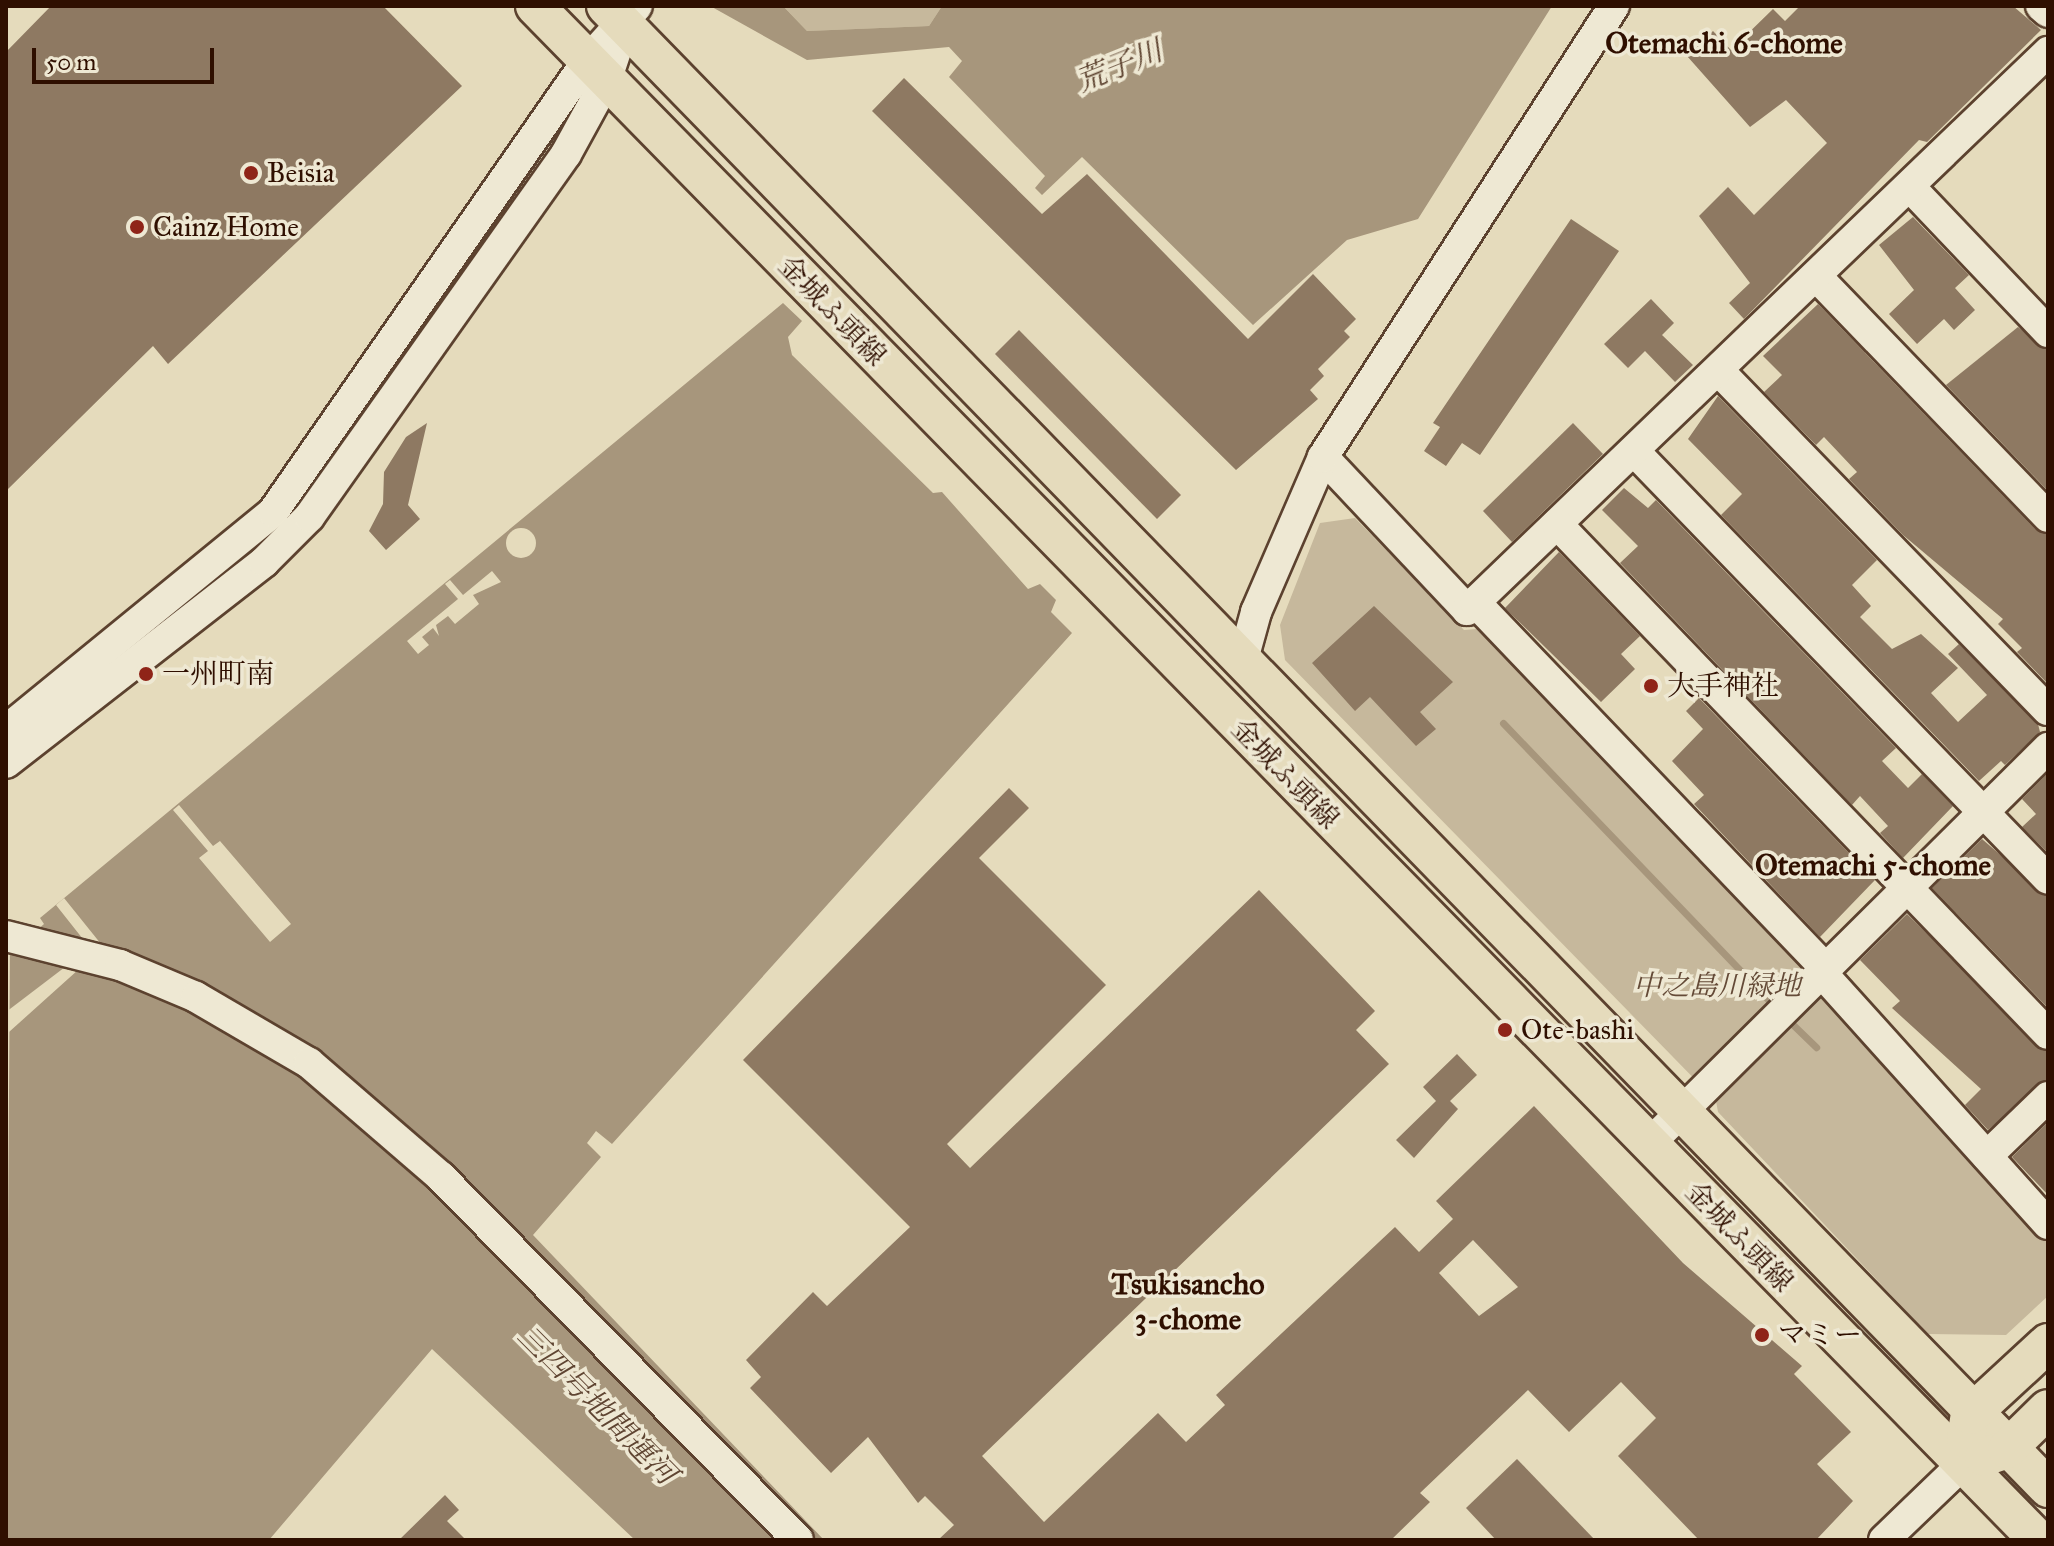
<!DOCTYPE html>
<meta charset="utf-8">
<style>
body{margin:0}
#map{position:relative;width:2054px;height:1546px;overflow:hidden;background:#e5dbbc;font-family:"IM FELL Great Primer","Noto Serif JP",serif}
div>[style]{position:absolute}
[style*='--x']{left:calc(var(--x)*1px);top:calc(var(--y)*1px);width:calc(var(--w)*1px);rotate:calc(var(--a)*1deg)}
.green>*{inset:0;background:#c6b89c}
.water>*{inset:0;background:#a7967c}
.pier>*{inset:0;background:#e5dbbc}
.round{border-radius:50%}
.stream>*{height:7px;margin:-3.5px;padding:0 3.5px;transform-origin:3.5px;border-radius:3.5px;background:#a7967c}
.building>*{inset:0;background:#8e7962}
.roads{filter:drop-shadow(2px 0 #5c422f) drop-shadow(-2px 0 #5c422f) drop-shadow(0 2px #5c422f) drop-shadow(0 -2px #5c422f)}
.minor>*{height:30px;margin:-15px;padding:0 15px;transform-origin:15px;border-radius:15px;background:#eee8d3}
.major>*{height:38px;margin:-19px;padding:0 19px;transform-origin:19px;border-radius:19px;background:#e5dbbc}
.dots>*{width:22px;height:22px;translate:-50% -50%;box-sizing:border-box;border:4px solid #eee8d3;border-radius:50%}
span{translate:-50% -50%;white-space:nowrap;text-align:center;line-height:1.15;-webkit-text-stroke:7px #eee8d3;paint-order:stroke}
.poi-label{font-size:28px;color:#2f0f00}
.left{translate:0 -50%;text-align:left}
.street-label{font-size:28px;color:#2f0f00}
.park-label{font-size:28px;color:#644a37;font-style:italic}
.neighbourhood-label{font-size:30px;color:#2f0f00;font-weight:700}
.water-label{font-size:30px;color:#5f4532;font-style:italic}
.frame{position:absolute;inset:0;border:8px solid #2f0f00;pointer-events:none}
.scale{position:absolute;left:32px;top:48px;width:182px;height:36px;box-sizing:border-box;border:4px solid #2f0f00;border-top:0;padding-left:10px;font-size:24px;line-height:28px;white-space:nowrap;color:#2f0f00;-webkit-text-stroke:6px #eee8d3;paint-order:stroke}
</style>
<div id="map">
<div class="green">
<i style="clip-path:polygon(783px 6px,942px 6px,929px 26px,807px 31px)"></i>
<i style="clip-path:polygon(1355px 518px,1464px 630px,1489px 628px,1796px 945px,1831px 997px,2048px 1240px,2048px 1296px,2006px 1335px,1928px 1334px,1718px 1112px,1716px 1101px,1285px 660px,1280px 625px,1320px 523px)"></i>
</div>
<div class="water">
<i style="clip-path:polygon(783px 6px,807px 31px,929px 26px,942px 6px,1552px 6px,1418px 219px,1347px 240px,1253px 325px,1082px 157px,1042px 195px,1035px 188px,1045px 176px,949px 77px,962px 61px,949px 47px,807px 60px,712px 7px)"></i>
<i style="clip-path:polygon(783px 303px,802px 321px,788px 337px,792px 355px,933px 493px,942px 492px,1028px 589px,1040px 584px,1056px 600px,1051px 612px,1072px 633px,612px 1144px,596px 1131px,587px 1143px,601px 1157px,533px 1235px,824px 1540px,635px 1540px,432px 1349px,269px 1540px,6px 1540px,10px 944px,30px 925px,36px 931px,44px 924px,40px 918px)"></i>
</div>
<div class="pier">
<i class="round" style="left:506px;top:528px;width:30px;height:30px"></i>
<i style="clip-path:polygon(492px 571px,501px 582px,473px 595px,479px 604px,455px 624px,448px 616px,436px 625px,439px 636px,433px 628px,422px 637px,429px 645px,418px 654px,407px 641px,458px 599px,445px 584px,450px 580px,463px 595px)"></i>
<i style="clip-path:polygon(179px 805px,213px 846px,220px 841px,291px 924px,270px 942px,199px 858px,208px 851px,173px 810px)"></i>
<i style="clip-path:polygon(64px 898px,101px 944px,98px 952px,9px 1032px,6px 1012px,90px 948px,56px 905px)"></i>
</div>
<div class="stream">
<i style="--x:1503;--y:723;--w:396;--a:46.2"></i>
<i style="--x:1786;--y:1018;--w:42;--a:44"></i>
</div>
<div class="building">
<i style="clip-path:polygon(51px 6px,383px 6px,462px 86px,168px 364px,153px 346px,6px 491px,6px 52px)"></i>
<i style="clip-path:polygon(1800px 6px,2013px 6px,2041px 30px,1927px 142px,1919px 140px,1744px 319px,1729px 303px,1750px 283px,1699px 216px,1728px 187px,1754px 215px,1827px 143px,1786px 100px,1750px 127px,1687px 56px,1713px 31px,1731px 50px,1773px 9px,1785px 21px)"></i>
<i style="clip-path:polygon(904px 78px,1042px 214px,1087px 174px,1248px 339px,1313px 274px,1356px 319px,1344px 331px,1350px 337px,1318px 369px,1324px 376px,1310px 390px,1318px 399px,1236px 470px,872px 111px)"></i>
<i style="clip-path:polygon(1913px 217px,1969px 275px,1955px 288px,1975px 310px,1954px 330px,1944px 319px,1917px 344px,1889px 314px,1914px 290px,1879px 245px)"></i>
<i style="clip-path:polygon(1571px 219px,1619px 251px,1480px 455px,1462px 443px,1446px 466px,1424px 451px,1440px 427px,1433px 423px)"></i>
<i style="clip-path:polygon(1651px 299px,1674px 323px,1662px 335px,1693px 365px,1675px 382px,1645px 351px,1628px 368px,1604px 344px)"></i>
<i style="clip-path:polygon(1818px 304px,2035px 529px,2048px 534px,2048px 684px,2017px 652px,2022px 648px,1998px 624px,2003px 619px,1903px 535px,1849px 479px,1857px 472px,1824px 437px,1816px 445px,1764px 392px,1782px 375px,1763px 356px)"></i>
<i style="clip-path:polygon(2018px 327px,2048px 350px,2048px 491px,1946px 385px)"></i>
<i style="clip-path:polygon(1019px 330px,1181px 495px,1157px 519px,995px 354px)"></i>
<i style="clip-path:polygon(1718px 396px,1877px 560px,1852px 585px,1871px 606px,1860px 617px,1892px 649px,1921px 634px,1958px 668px,1931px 693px,1958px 722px,1987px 695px,1948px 654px,1959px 644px,2038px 724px,2040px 732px,2005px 765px,2001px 761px,1979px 781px,1721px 515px,1742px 494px,1688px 439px)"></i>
<i style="clip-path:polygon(427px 423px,408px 505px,420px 519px,386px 550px,369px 531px,383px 504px,384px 472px,406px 437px)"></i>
<i style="clip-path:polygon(1573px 423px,1603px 454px,1512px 542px,1483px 511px)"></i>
<i style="clip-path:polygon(1624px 488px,1648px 508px,1656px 500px,1896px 748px,1882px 761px,1908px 788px,1922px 774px,1953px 806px,1903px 858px,1880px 833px,1888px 826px,1860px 796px,1852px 805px,1620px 563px,1638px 546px,1602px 510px)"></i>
<i style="clip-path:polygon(1559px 552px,1640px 636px,1621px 654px,1635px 669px,1601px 702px,1505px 608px)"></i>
<i style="clip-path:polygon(1374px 606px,1453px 682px,1420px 712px,1436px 729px,1416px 746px,1370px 697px,1355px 711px,1312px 663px)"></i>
<i style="clip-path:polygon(1699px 698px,1875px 880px,1820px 937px,1694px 804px,1704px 795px,1672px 761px,1703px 729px,1686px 711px)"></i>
<i style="clip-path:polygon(2048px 773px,2048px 853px,2022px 827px,2036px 814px,2022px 799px)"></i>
<i style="clip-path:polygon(evenodd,1009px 788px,1029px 808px,979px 858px,1106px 985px,947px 1144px,970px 1168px,1259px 890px,1375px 1011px,1356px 1030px,1389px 1064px,982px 1456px,1044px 1522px,1158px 1413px,1186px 1442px,1225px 1405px,1216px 1395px,1395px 1227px,1419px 1252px,1453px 1219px,1436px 1201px,1534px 1106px,1683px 1263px,1802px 1366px,1794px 1374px,1851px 1432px,1817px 1464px,1853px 1501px,1816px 1540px,1699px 1540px,1618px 1456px,1656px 1418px,1621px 1382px,1569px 1432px,1528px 1390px,1420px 1493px,1430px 1502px,1391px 1540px,938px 1540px,954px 1525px,925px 1496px,918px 1503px,868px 1437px,831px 1473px,750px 1388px,761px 1377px,746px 1360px,813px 1292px,827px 1306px,910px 1227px,743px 1060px,1009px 788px,1473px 1240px,1518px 1287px,1479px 1316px,1439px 1273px,1473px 1240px)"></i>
<i style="clip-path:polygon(1982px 839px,2048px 896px,2048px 1008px,1932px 888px)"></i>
<i style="clip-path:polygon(1907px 914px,2048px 1052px,2048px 1080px,1988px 1130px,1965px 1105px,1981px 1089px,1892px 1008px,1900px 1001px,1860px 960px)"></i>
<i style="clip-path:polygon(1457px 1054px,1477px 1075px,1450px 1101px,1458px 1109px,1414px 1158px,1396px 1140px,1436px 1101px,1423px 1087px)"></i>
<i style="clip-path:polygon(2048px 1122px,2048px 1195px,2012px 1157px)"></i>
<i style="clip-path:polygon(1517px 1459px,1595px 1540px,1496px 1540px,1466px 1508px)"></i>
<i style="clip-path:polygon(445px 1495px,459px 1510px,447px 1521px,466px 1540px,399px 1540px)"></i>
</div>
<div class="roads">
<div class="minor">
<i style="--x:2041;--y:6;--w:9;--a:41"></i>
<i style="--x:1911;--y:188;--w:199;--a:46.4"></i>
<i style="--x:1817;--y:277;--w:333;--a:46.1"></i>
<i style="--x:1719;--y:371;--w:472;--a:45.9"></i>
<i style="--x:1634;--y:451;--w:595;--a:45.95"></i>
<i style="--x:1323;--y:457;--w:210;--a:46.7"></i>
<i style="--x:1467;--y:610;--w:806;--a:-43.84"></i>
<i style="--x:1557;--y:524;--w:708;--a:46.09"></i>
<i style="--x:1475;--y:602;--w:506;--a:46.28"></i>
<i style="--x:1242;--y:663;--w:53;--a:-74.6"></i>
<i style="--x:1256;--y:612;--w:169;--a:-66.6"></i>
<i style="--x:1323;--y:457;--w:537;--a:-57.17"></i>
<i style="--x:6;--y:730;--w:345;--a:-39.2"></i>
<i style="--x:273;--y:512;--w:550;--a:-55.15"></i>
<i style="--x:587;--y:61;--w:74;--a:-47.7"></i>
<i style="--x:6;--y:763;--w:327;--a:-37.9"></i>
<i style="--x:264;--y:562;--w:64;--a:-45"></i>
<i style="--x:309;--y:517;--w:445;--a:-54.7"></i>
<i style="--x:566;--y:154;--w:83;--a:-61.3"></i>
<i style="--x:606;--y:81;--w:60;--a:-71.6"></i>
<i style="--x:6;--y:936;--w:118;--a:14.3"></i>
<i style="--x:120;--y:965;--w:82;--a:22.8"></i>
<i style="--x:196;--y:997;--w:131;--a:30.3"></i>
<i style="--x:309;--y:1063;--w:174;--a:40.8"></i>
<i style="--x:441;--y:1177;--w:509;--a:45.48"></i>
<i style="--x:1821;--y:972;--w:339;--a:48"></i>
<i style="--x:1648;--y:1145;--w:564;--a:-44.78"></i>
<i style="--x:1987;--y:1156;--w:85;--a:-44"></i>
<i style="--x:1884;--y:1540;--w:108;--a:-43.9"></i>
</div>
<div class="major">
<i style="--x:535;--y:6;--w:2148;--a:45.58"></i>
<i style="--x:606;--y:6;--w:2068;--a:45.78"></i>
<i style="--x:1966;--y:1439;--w:24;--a:-81"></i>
<i style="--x:1970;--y:1415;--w:106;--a:-42.7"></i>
<i style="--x:1984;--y:1457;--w:24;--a:-19"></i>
<i style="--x:2007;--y:1449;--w:57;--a:-44.3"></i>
</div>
</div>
<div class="dots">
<i style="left:251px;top:173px;background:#8f2418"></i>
<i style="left:137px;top:227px;background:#8f2418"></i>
<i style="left:146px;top:674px;background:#8f2418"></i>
<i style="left:1651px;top:686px;background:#8f2418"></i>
<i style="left:1505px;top:1030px;background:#8f2418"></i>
<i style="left:1762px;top:1335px;background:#8f2418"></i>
</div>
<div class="poi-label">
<span class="left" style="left:267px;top:173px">Beisia</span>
<span class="left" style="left:153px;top:227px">Cainz Home</span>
<span class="left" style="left:162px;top:674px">一州町南</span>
<span class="left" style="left:1667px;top:686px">大手神社</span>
<span class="left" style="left:1521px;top:1030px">Ote-bashi</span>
<span class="left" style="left:1778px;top:1335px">マミー</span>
</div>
<div class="street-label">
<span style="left:832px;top:311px;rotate:46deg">金城ふ頭線</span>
<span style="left:1285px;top:774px;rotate:46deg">金城ふ頭線</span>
<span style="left:1739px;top:1237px;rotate:46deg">金城ふ頭線</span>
</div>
<div class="park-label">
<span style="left:1717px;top:986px">中之島川緑地</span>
</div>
<div class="neighbourhood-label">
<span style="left:1724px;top:43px">Otemachi 6-chome</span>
<span style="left:1873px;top:865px">Otemachi 5-chome</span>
<span style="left:1188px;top:1301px">Tsukisancho<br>3-chome</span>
</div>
<div class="water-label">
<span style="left:1119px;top:66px;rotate:-22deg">荒子川</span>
<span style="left:597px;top:1405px;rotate:45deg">三四号地間運河</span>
</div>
<div class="frame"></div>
<div class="scale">50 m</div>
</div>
